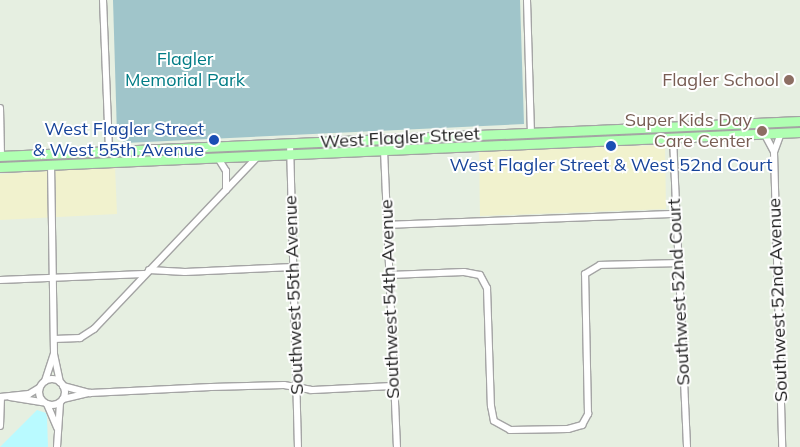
<!DOCTYPE html>
<style>
body{margin:0}
#map{position:relative;width:800px;height:447px;overflow:hidden;background:#e6efe1;font-family:Mulish,sans-serif}
div>[style]{position:absolute}
[style*='--x']{left:calc(var(--x)*1px);top:calc(var(--y)*1px);width:calc(var(--w)*1px);rotate:calc(var(--a)*1deg)}
.commercial>*{inset:0;background:#f1f2ce}
.cemetery>*{inset:0;background:#a0c5ca}
.park>*{inset:0;background:#b9faff}
.roads{filter:drop-shadow(1px 0 #a4a4a4) drop-shadow(-1px 0 #a4a4a4) drop-shadow(0 1px #a4a4a4) drop-shadow(0 -1px #a4a4a4)}
.street>*{height:6px;margin:-3px;padding:0 3px;transform-origin:3px;border-radius:3px;background:#fff}
.street>.ring{margin:-3px;padding:0;box-sizing:content-box;background:none;border:6px solid #fff;border-radius:50%}
.secondary>*{height:9px;margin:-4.5px;padding:0 4.5px;transform-origin:4.5px;border-radius:4.5px;background:#b0ffb2}
.dots>*{width:14px;height:14px;translate:-50% -50%;box-sizing:border-box;border:2px solid #fff;border-radius:50%}
span{translate:-50% -50%;white-space:nowrap;text-align:center;line-height:1.15;-webkit-text-stroke:4px #fff;paint-order:stroke}
.park-label{font-size:18px;color:#017c85}
.education-label{font-size:18px;color:#785e54}
.right{translate:-100% -50%;text-align:right}
.transit-label{font-size:18px;color:#164399}
.street-label{font-size:18px;color:#1d1d1d}
</style>
<div id="map">
<div class="commercial">
<i style="clip-path:polygon(665px 145px,666px 209px,480px 216px,479px 150px)"></i>
<i style="clip-path:polygon(115px 167px,117px 214px,0 220px,0 174px)"></i>
</div>
<div class="cemetery">
<i style="clip-path:polygon(113px 0,520px 0,524px 124px,125px 143px,117px 135px)"></i>
</div>
<div class="park">
<i style="clip-path:polygon(37px 410px,46px 413px,47px 418px,48px 447px,0 447px)"></i>
</div>
<div class="roads">
<div class="street">
<i style="--x:103;--y:0;--w:151;--a:87.7"></i>
<i style="--x:527;--y:0;--w:132;--a:88.3"></i>
<i style="--x:0;--y:108;--w:48;--a:88.8"></i>
<i style="--x:764;--y:133;--w:21;--a:62"></i>
<i style="--x:781;--y:133;--w:20;--a:110"></i>
<i style="--x:774;--y:152;--w:295;--a:88.4"></i>
<i style="--x:673;--y:138;--w:309;--a:87.4"></i>
<i style="--x:290;--y:143;--w:304;--a:88.5"></i>
<i style="--x:384;--y:150;--w:297;--a:87.5"></i>
<i style="--x:218;--y:158;--w:15;--a:58"></i>
<i style="--x:226;--y:171;--w:19;--a:90"></i>
<i style="--x:387;--y:225;--w:288;--a:-2.2"></i>
<i style="--x:149;--y:270;--w:36;--a:3"></i>
<i style="--x:185;--y:272;--w:108;--a:-2.7"></i>
<i style="--x:390;--y:275;--w:74;--a:-2.3"></i>
<i style="--x:464;--y:272;--w:16;--a:11"></i>
<i style="--x:480;--y:275;--w:15;--a:62"></i>
<i style="--x:487;--y:288;--w:118;--a:88.1"></i>
<i style="--x:491;--y:406;--w:15;--a:79"></i>
<i style="--x:494;--y:421;--w:18;--a:29"></i>
<i style="--x:510;--y:430;--w:58;--a:-1"></i>
<i style="--x:568;--y:429;--w:15;--a:-16"></i>
<i style="--x:582;--y:425;--w:13;--a:-61"></i>
<i style="--x:588;--y:414;--w:140;--a:-91.2"></i>
<i style="--x:585;--y:274;--w:17;--a:-31"></i>
<i style="--x:600;--y:265;--w:78;--a:-1.5"></i>
<i style="--x:0;--y:280;--w:144;--a:-2.4"></i>
<i style="--x:54;--y:339;--w:26;--a:-2"></i>
<i style="--x:80;--y:338;--w:17;--a:-33"></i>
<i style="--x:94;--y:329;--w:238;--a:-46.5"></i>
<i style="--x:54;--y:354;--w:29;--a:78"></i>
<i class="ring" style="left:39px;top:379px;width:20px;height:20px"></i>
<i style="--x:45;--y:381;--w:28;--a:-72"></i>
<i style="--x:54;--y:354;--w:189;--a:-90.9"></i>
<i style="--x:63;--y:386;--w:28;--a:15"></i>
<i style="--x:0;--y:397;--w:29;--a:-6"></i>
<i style="--x:29;--y:394;--w:12;--a:-31"></i>
<i style="--x:10;--y:397;--w:33;--a:9"></i>
<i style="--x:63;--y:399;--w:28;--a:-13"></i>
<i style="--x:90;--y:393;--w:121;--a:-2.8"></i>
<i style="--x:211;--y:387;--w:73;--a:-1.6"></i>
<i style="--x:284;--y:385;--w:27;--a:10"></i>
<i style="--x:311;--y:390;--w:83;--a:-2.8"></i>
<i style="--x:47;--y:404;--w:26;--a:67"></i>
<i style="--x:0;--y:426;--w:29;--a:-88"></i>
<i style="--x:57;--y:447;--w:44;--a:-86.1"></i>
</div>
<div class="secondary">
<i style="--x:0;--y:156;--w:801;--a:-2.51"></i>
<i style="--x:0;--y:167;--w:801;--a:-2.51"></i>
</div>
</div>
<div class="dots">
<i style="left:789px;top:80px;background:#8d6e63"></i>
<i style="left:762px;top:131px;background:#8d6e63"></i>
<i style="left:214px;top:140px;background:#1a4fb4"></i>
<i style="left:611px;top:146px;background:#1a4fb4"></i>
</div>
<div class="park-label">
<span style="left:185px;top:70px">Flagler<br>Memorial Park</span>
</div>
<div class="education-label">
<span class="right" style="left:779px;top:80px">Flagler School</span>
<span class="right" style="left:752px;top:131px">Super Kids Day<br>Care Center</span>
</div>
<div class="transit-label">
<span class="right" style="left:204px;top:140px">West Flagler Street<br>&amp; West 55th Avenue</span>
<span style="left:611px;top:165px">West Flagler Street &amp; West 52nd Court</span>
</div>
<div class="street-label">
<span style="left:400px;top:138px;rotate:-3deg">West Flagler Street</span>
<span style="left:679px;top:292px;rotate:-93deg">Southwest 52nd Court</span>
<span style="left:294px;top:295px;rotate:-92deg">Southwest 55th Avenue</span>
<span style="left:390px;top:299px;rotate:-92deg">Southwest 54th Avenue</span>
<span style="left:778px;top:300px;rotate:-92deg">Southwest 52nd Avenue</span>
</div>
</div>
